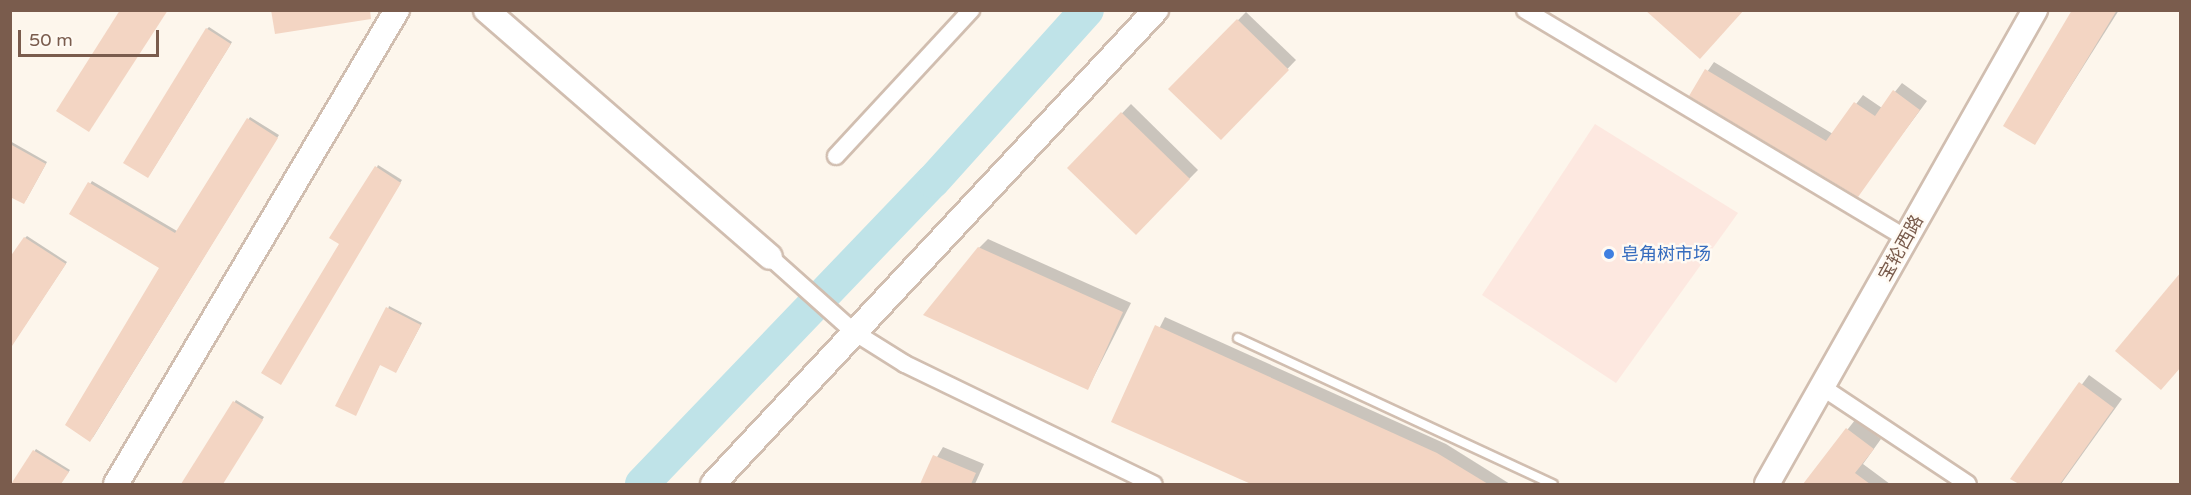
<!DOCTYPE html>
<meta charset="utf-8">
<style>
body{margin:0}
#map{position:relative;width:2191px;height:495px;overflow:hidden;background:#fdf6ec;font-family:"Varela Round","Noto Sans SC",sans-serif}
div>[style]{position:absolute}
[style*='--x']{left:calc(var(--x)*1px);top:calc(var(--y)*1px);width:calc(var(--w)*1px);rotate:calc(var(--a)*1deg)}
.commercial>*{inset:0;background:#fde8e0}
.shadow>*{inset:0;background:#0003}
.river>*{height:34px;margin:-17px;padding:0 17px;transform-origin:17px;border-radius:17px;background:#bfe3e8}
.building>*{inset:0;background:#f3d5c3}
.roads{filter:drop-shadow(2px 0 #d1beb0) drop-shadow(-2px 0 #d1beb0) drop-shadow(0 2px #d1beb0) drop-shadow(0 -2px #d1beb0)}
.lane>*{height:8px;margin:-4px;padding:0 4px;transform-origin:4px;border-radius:4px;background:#fff}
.street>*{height:16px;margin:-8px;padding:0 8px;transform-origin:8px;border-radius:8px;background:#fff}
.secondary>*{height:24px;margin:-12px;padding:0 12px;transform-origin:12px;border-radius:12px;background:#fff}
.dots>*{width:16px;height:16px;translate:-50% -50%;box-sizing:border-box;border:3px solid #fffaf3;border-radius:50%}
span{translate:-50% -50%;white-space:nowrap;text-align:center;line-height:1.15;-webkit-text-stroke:4.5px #fffaf3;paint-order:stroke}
.street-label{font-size:18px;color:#7a5c4d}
.shop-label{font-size:18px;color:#366cbe}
.left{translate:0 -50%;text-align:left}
.frame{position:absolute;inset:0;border:12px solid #7a5c4d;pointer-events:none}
.scale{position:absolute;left:18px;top:30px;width:141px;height:27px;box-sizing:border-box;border:3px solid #7a5c4d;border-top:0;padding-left:8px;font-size:18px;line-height:21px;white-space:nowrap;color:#7a5c4d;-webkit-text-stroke:4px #fffaf3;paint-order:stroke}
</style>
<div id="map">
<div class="commercial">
<i style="clip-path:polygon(1595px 124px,1738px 213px,1616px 383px,1482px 295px)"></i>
</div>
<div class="shadow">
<i style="clip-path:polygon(2074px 10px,2119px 10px,2035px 143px)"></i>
<i style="clip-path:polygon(1246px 12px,1296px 60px,1221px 138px,1171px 89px)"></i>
<i style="clip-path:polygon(209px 27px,232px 42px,150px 174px,207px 29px)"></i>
<i style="clip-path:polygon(1714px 62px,1833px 134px,1863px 95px,1882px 108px,1902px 83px,1927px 101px,1857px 195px,1691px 95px)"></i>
<i style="clip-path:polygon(1131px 104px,1198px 170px,1136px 233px,1069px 168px)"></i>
<i style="clip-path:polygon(250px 117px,279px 135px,92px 439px,161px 267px,72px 213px,92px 181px,177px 231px)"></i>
<i style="clip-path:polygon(10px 141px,47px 162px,26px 200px,10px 195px)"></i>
<i style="clip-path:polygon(378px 165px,402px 180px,282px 381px,341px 244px)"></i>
<i style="clip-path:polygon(27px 236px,67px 262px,10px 348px,25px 238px)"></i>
<i style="clip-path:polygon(988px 239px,1131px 303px,1088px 388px,979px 248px)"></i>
<i style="clip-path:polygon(389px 306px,422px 323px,397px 370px,380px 364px,356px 414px)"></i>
<i style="clip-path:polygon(1165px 317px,1446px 444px,1510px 484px,1253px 484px,1113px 421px)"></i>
<i style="clip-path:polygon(2089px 375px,2122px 399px,2061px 484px,2021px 484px,2012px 478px)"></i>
<i style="clip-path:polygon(236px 400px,264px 417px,222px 484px,183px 484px)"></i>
<i style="clip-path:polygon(1855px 420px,1881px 439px,1863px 464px,1890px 484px,1805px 484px)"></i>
<i style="clip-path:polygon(943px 447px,984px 464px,975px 484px,921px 484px)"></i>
<i style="clip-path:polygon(36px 449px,70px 470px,60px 484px,13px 484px)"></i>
</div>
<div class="river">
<i style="--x:642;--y:484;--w:420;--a:-46.2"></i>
<i style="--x:933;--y:181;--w:230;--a:-48"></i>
</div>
<div class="building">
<i style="clip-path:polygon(120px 10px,168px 10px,89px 132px,56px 111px)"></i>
<i style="clip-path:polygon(271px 10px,370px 10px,371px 19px,275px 34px)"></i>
<i style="clip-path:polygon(1645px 10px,1744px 10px,1700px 59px)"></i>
<i style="clip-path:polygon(2072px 10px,2117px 10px,2035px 145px,2003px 126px)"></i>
<i style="clip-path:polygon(1237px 19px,1289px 70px,1221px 140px,1168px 89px)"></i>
<i style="clip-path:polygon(206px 28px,231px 44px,148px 178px,123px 163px)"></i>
<i style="clip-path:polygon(1705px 69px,1826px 141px,1854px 102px,1875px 116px,1893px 90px,1920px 110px,1858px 197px,1689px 96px)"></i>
<i style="clip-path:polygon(1121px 112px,1190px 179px,1136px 235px,1067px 168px)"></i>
<i style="clip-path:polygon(247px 118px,278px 138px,90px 442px,65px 425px,159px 268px,69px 214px,88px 182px,175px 233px)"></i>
<i style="clip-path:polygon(10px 144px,46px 164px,24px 204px,10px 197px)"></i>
<i style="clip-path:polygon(375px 166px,401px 183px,281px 385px,261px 373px,339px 244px,329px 238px)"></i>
<i style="clip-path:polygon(24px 237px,66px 264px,10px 349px,10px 257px)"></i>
<i style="clip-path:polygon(978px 247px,1123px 312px,1088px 390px,923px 315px)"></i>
<i style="clip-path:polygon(2181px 272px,2181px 367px,2161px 390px,2115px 351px)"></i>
<i style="clip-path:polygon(386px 307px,421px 325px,396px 373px,380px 365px,356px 416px,335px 406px)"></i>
<i style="clip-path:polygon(1155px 325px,1437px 453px,1488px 484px,1251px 484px,1111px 422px)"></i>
<i style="clip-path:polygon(2079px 382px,2114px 408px,2060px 484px,2019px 484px,2010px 479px)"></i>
<i style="clip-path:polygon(233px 401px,263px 420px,223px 484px,181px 484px)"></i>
<i style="clip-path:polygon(1846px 428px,1874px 449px,1855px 473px,1870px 484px,1803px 484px)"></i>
<i style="clip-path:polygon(33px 450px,69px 472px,61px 484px,11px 484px)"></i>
<i style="clip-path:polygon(933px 455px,976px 473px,971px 484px,920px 484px)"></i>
</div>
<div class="roads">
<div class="lane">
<i style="--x:1238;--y:338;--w:347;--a:24.9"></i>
</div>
<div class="street">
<i style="--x:1525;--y:10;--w:444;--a:30.9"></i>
<i style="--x:836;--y:156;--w:199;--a:-47.2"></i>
<i style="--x:770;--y:257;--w:113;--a:41.8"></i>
<i style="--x:854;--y:332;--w:60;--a:32.1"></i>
<i style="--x:905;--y:364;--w:276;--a:25.8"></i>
<i style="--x:1822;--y:387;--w:175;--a:33.6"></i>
</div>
<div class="secondary">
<i style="--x:486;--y:10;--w:376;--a:41"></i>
<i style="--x:116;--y:484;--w:551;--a:-59.34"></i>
<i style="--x:713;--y:484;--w:649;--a:-46.94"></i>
<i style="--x:1767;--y:484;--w:545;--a:-60.52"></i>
</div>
</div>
<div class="dots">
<i style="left:1609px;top:254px;background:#3f7fe0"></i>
</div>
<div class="street-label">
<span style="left:1901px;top:248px;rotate:-61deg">宝轮西路</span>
</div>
<div class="shop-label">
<span class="left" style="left:1621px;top:254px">皂角树市场</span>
</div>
<div class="frame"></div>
<div class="scale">50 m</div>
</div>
